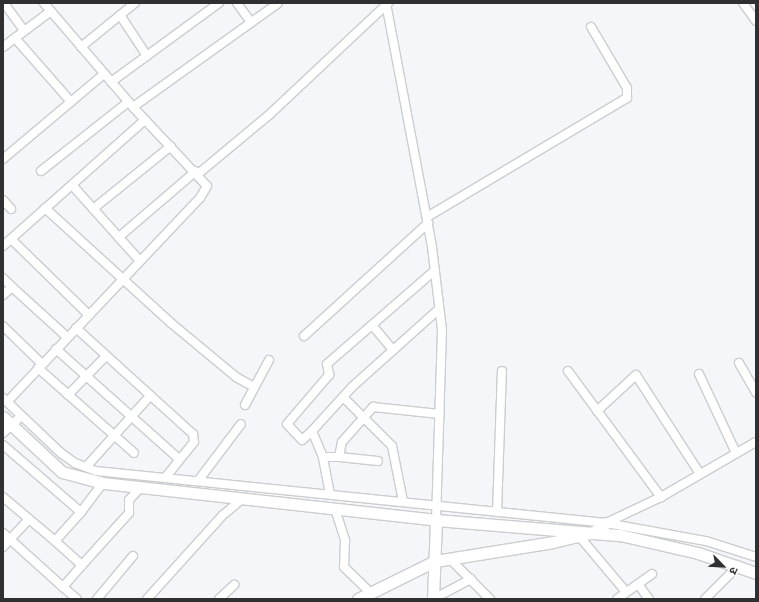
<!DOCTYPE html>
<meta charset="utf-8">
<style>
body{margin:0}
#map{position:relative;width:759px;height:602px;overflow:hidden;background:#f4f6f9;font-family:Jost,"Noto Sans Devanagari",sans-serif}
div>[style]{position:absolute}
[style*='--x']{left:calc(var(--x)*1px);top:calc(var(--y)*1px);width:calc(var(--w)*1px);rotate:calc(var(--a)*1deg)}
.roads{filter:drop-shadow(1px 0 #cbcdd0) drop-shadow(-1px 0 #cbcdd0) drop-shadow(0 1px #cbcdd0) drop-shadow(0 -1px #cbcdd0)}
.street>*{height:8px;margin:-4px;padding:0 4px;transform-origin:4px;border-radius:4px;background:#fff}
.secondary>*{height:11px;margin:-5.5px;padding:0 5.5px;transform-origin:5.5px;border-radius:5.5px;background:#fff}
span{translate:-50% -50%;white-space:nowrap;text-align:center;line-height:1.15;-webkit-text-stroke:3.5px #fff;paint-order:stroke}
.frame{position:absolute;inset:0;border:4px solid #303032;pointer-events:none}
.north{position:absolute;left:703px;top:546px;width:40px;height:40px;-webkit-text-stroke:3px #fff;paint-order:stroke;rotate:114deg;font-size:11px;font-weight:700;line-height:16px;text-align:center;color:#303032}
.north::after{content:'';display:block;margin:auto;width:14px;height:18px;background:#303032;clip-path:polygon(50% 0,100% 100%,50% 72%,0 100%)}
</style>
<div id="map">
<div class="roads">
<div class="street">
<i style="--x:4;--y:3;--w:34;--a:54"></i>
<i style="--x:237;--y:3;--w:24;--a:54"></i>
<i style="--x:386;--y:3;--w:248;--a:79.3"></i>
<i style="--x:432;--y:247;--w:84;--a:83.1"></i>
<i style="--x:442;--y:330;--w:190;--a:91.8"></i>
<i style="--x:743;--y:3;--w:22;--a:54"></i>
<i style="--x:120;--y:15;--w:49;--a:56.6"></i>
<i style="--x:15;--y:38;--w:85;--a:48.8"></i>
<i style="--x:3;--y:47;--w:60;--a:-36.9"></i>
<i style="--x:81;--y:47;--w:70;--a:-39.2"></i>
<i style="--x:111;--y:82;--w:134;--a:-36.2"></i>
<i style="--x:133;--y:107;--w:178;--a:-35.6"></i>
<i style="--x:3;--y:159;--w:132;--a:-40.1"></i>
<i style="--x:41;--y:171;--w:111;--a:-38.4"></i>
<i style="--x:198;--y:174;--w:94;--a:-39.8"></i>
<i style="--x:270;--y:114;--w:162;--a:-43.2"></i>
<i style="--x:72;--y:185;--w:102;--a:48.2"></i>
<i style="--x:3;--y:200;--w:12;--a:48"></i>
<i style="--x:45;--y:208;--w:171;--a:42.4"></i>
<i style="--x:171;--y:323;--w:85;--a:39.7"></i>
<i style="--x:236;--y:377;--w:21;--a:29"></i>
<i style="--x:93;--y:209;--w:100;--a:-38.9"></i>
<i style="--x:427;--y:217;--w:233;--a:-30.8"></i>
<i style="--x:627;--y:98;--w:10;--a:-90"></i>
<i style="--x:627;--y:88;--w:71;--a:-120.5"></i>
<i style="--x:119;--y:237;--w:101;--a:-40.6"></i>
<i style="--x:11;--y:239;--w:109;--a:44.3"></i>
<i style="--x:3;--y:246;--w:190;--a:-41.6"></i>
<i style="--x:3;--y:278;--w:13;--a:45"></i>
<i style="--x:3;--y:295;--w:12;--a:-42"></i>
<i style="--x:12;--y:287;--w:74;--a:42.3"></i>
<i style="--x:372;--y:325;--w:33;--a:50"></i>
<i style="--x:3;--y:326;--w:54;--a:44.3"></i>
<i style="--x:76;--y:328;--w:158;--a:42.2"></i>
<i style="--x:193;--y:434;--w:8;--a:83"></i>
<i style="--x:194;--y:442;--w:46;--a:128.9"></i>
<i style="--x:304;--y:336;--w:168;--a:-42.3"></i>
<i style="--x:56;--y:349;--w:165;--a:41.8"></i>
<i style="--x:739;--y:363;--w:34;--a:60"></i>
<i style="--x:38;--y:368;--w:128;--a:41.5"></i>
<i style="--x:568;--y:371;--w:157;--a:53.6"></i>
<i style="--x:699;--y:374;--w:87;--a:64.9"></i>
<i style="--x:68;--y:395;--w:53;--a:-45.8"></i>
<i style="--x:343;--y:397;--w:69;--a:45"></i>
<i style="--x:392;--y:446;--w:56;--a:78.7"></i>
<i style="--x:3;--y:398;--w:80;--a:43.5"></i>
<i style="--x:61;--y:453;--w:17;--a:36"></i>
<i style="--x:75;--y:463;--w:22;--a:21"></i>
<i style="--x:96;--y:471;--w:513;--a:5.82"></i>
<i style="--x:606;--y:523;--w:102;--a:10.2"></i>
<i style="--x:706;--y:541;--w:52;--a:17.7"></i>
<i style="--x:7;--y:402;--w:281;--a:-46.6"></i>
<i style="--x:200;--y:198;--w:14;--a:-60"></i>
<i style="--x:207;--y:186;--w:108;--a:-133.1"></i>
<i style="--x:133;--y:107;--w:137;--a:-130.6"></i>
<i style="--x:245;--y:405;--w:51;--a:-61.9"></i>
<i style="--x:597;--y:411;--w:53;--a:-42.7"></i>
<i style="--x:636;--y:375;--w:118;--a:57.1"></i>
<i style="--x:312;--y:431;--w:13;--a:138"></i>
<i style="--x:302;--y:440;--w:22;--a:-133"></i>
<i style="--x:287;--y:424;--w:65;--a:-49.4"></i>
<i style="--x:329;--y:375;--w:11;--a:-100"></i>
<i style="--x:327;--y:364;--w:143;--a:-41"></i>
<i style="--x:3;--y:433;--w:25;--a:-43"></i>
<i style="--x:3;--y:445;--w:103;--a:40.7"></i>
<i style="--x:81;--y:512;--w:36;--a:-53"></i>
<i style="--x:323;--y:457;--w:16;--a:0"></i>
<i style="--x:339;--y:457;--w:15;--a:-79"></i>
<i style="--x:342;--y:442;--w:47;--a:-48.5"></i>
<i style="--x:373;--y:407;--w:67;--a:6"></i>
<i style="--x:339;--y:457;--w:39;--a:6"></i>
<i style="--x:86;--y:467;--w:96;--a:-48"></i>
<i style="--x:198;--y:481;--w:71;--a:-53"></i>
<i style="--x:330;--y:494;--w:38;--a:-101"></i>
<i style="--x:323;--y:457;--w:28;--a:-113"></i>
<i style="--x:312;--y:431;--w:61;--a:-47.7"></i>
<i style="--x:353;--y:386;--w:114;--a:-41.8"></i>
<i style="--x:3;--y:497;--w:68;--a:40.2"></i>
<i style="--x:55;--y:541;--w:39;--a:-48"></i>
<i style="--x:335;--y:509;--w:33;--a:72"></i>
<i style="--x:345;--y:540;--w:27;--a:92"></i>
<i style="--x:344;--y:567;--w:36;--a:44"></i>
<i style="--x:497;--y:512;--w:141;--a:-88"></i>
<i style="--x:606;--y:523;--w:61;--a:-25.3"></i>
<i style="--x:661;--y:497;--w:110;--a:-30.1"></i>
<i style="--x:3;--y:533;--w:81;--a:42"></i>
<i style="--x:63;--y:587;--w:29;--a:-49"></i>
<i style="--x:579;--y:536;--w:73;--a:50"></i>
<i style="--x:55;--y:541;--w:36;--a:42"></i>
<i style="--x:82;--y:565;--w:70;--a:-47.9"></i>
<i style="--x:129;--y:513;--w:13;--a:-90"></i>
<i style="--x:129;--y:500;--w:16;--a:-47"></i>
<i style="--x:3;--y:547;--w:38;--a:-47"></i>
<i style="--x:450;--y:559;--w:57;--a:45"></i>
<i style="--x:638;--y:584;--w:19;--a:54"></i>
<i style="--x:63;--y:587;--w:18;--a:41"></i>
<i style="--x:97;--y:599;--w:56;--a:-50.1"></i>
<i style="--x:147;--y:599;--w:113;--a:-47.9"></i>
<i style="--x:223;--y:515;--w:23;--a:-40"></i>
<i style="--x:219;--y:599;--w:21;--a:-43"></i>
<i style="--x:433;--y:599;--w:43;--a:-27.8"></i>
<i style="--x:617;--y:599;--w:43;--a:-35.5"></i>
<i style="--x:705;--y:599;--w:47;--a:-45"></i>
</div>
<div class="secondary">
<i style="--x:3;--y:417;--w:81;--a:43"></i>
<i style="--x:62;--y:472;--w:42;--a:15"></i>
<i style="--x:103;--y:483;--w:335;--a:6.3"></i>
<i style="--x:436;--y:520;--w:185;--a:4.7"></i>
<i style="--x:620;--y:535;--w:80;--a:13"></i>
<i style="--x:698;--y:553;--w:61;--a:19"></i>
<i style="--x:358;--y:599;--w:86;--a:-26.3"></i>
<i style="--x:435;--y:561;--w:120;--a:-9.1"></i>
<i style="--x:553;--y:542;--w:42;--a:-13.7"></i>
<i style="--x:594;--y:532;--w:15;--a:-37"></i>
<i style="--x:433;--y:599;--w:79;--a:-87.8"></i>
</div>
</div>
<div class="frame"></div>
<div class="north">उ</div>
</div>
